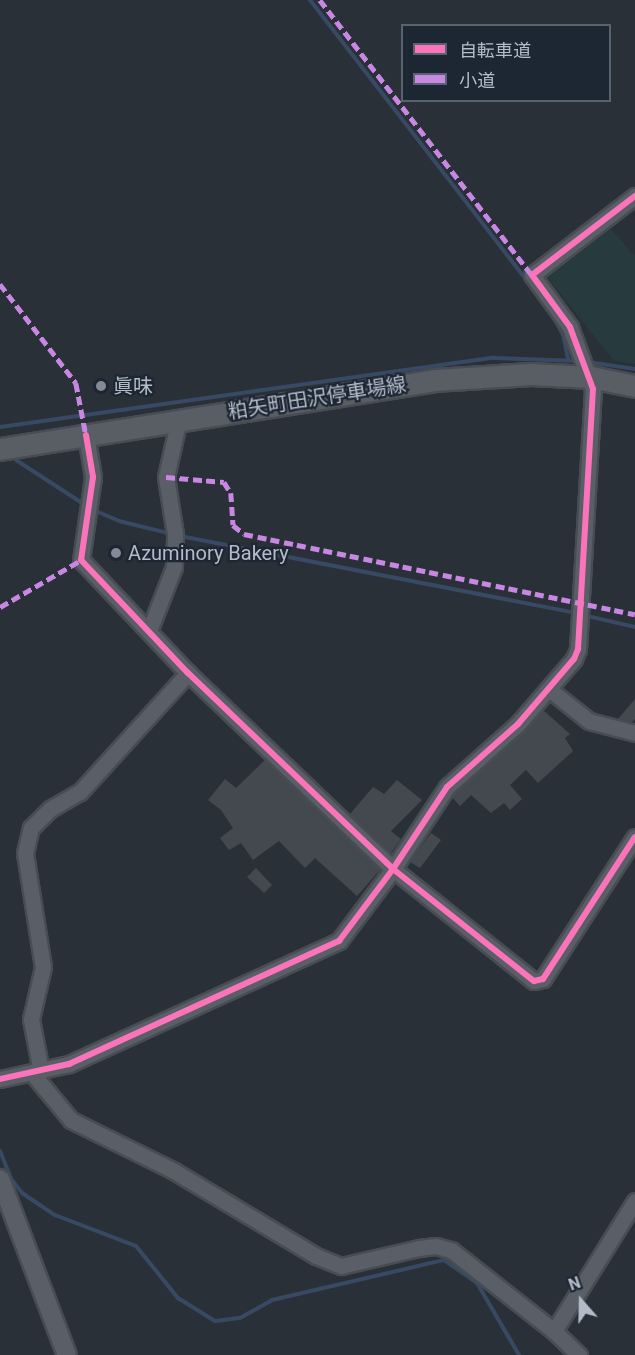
<!DOCTYPE html>
<meta charset="utf-8">
<style>
body{margin:0}
#map{position:relative;width:635px;height:1355px;overflow:hidden;background:#2a3038;font-family:Roboto,"Noto Sans JP",sans-serif}
div>[style]{position:absolute}
[style*='--x']{left:calc(var(--x)*1px);top:calc(var(--y)*1px);width:calc(var(--w)*1px);rotate:calc(var(--a)*1deg)}
.green>*{inset:0;background:#273a3e}
.stream>*{height:4px;margin:-2px;padding:0 2px;transform-origin:2px;border-radius:2px;background:#384963}
.building>*{inset:0;background:#444950}
.roads{filter:drop-shadow(2px 0 #484c53) drop-shadow(-2px 0 #484c53) drop-shadow(0 2px #484c53) drop-shadow(0 -2px #484c53)}
.minor>*{height:15px;margin:-7.5px;padding:0 7.5px;transform-origin:7.5px;border-radius:7.5px;background:#5a5e66}
.tertiary>*{height:18px;margin:-9px;padding:0 9px;transform-origin:9px;border-radius:9px;background:#5a5e66}
.secondary>*{height:21px;margin:-10.5px;padding:0 10.5px;transform-origin:10.5px;border-radius:10.5px;background:#595d64}
.quiet>*{height:4.5px;margin-top:-2.25px;transform-origin:0;background:repeating-linear-gradient(90deg,#c787e3 0 9px,transparent 0 13.5px)}
.cycleway>*{height:6px;margin:-3px;padding:0 3px;transform-origin:3px;border-radius:3px;background:#fb73b8}
.dots>*{width:16px;height:16px;translate:-50% -50%;box-sizing:border-box;border:3px solid #1d2633;border-radius:50%}
span{translate:-50% -50%;white-space:nowrap;text-align:center;line-height:1.15;-webkit-text-stroke:4.5px #1d2633;paint-order:stroke}
.poi-label{font-size:20px;color:#b4bcc9}
.left{translate:0 -50%;text-align:left}
.street-label{font-size:20px;color:#b4bcc9}
.legend{position:absolute;left:401px;top:24px;width:210px;height:78px;box-sizing:border-box;background:#1d2633;border:2px solid #59626f;margin:0;padding:8px 10px;list-style:none;font-size:18px;color:#b4bcc9}
.legend li{display:flex;align-items:center;gap:12px;height:30px}
.legend b{width:30px;border:2px solid #59626f}
.north{position:absolute;left:551px;top:1271px;width:60px;height:60px;-webkit-text-stroke:4px #1d2633;paint-order:stroke;rotate:340deg;font-size:16px;font-weight:700;line-height:24px;text-align:center;color:#b4bcc9}
.north::after{content:'';display:block;margin:auto;width:21px;height:27px;background:#b4bcc9;clip-path:polygon(50% 0,100% 100%,50% 72%,0 100%)}
</style>
<div id="map">
<div class="green">
<i style="clip-path:polygon(611px 229px,635px 256px,635px 364px,614px 361px,547px 277px)"></i>
</div>
<div class="stream">
<i style="--x:310;--y:0;--w:356;--a:52.3"></i>
<i style="--x:554;--y:318;--w:19;--a:62"></i>
<i style="--x:563;--y:335;--w:25;--a:78"></i>
<i style="--x:588;--y:362;--w:48;--a:8.5"></i>
<i style="--x:0;--y:427;--w:499;--a:-8"></i>
<i style="--x:494;--y:358;--w:84;--a:2"></i>
<i style="--x:16;--y:460;--w:82;--a:33.1"></i>
<i style="--x:91;--y:509;--w:30;--a:23"></i>
<i style="--x:119;--y:521;--w:55;--a:13.8"></i>
<i style="--x:180;--y:536;--w:403;--a:11"></i>
<i style="--x:583;--y:615;--w:53;--a:13"></i>
<i style="--x:0;--y:1151;--w:31;--a:68"></i>
<i style="--x:12;--y:1180;--w:16;--a:52"></i>
<i style="--x:22;--y:1193;--w:40;--a:34"></i>
<i style="--x:55;--y:1215;--w:87;--a:20.9"></i>
<i style="--x:136;--y:1246;--w:67;--a:51.1"></i>
<i style="--x:178;--y:1298;--w:44;--a:31.9"></i>
<i style="--x:215;--y:1321;--w:25;--a:-7"></i>
<i style="--x:240;--y:1318;--w:37;--a:-29"></i>
<i style="--x:272;--y:1300;--w:177;--a:-13.1"></i>
<i style="--x:444;--y:1260;--w:40;--a:34.9"></i>
<i style="--x:477;--y:1283;--w:83;--a:59.7"></i>
</div>
<div class="building">
<i style="clip-path:polygon(635px 699px,635px 719px,632px 722px,618px 719px)"></i>
<i style="clip-path:polygon(543px 710px,570px 734px,565px 738px,573px 751px,538px 783px,526px 770px,510px 785px,522px 799px,510px 810px,504px 803px,491px 813px,471px 795px,460px 806px,452px 797px,454px 793px)"></i>
<i style="clip-path:polygon(265px 760px,380px 870px,357px 896px,315px 858px,305px 868px,279px 841px,253px 860px,241px 843px,229px 850px,220px 838px,233px 828px,221px 810px,208px 800px,225px 779px,236px 788px)"></i>
<i style="clip-path:polygon(397px 780px,422px 800px,391px 831px,401px 839px,391px 853px,350px 814px,373px 787px,384px 794px)"></i>
<i style="clip-path:polygon(431px 833px,441px 840px,420px 868px,410px 862px)"></i>
<i style="clip-path:polygon(256px 868px,272px 885px,264px 893px,247px 877px)"></i>
</div>
<div class="roads">
<div class="minor">
<i style="--x:86;--y:435;--w:43;--a:80.5"></i>
<i style="--x:93;--y:477;--w:84;--a:98.2"></i>
<i style="--x:81;--y:560;--w:156;--a:46.6"></i>
<i style="--x:188;--y:673;--w:284;--a:43.7"></i>
<i style="--x:393;--y:869;--w:180;--a:38.5"></i>
<i style="--x:534;--y:981;--w:9;--a:-13"></i>
<i style="--x:543;--y:979;--w:169;--a:-57.1"></i>
<i style="--x:149;--y:631;--w:69;--a:-68.7"></i>
<i style="--x:174;--y:567;--w:33;--a:-88"></i>
<i style="--x:175;--y:534;--w:58;--a:-99"></i>
<i style="--x:166;--y:477;--w:59;--a:-77.4"></i>
<i style="--x:549;--y:689;--w:51;--a:38.7"></i>
<i style="--x:589;--y:721;--w:48;--a:14.6"></i>
<i style="--x:41;--y:1071;--w:53;--a:-100.9"></i>
<i style="--x:31;--y:1019;--w:53;--a:-77"></i>
<i style="--x:43;--y:967;--w:115;--a:-99"></i>
<i style="--x:25;--y:853;--w:26;--a:-77"></i>
<i style="--x:31;--y:828;--w:27;--a:-45"></i>
<i style="--x:50;--y:809;--w:34;--a:-30"></i>
<i style="--x:80;--y:792;--w:161;--a:-47.8"></i>
<i style="--x:32;--y:1073;--w:61;--a:50.3"></i>
<i style="--x:71;--y:1120;--w:115;--a:26.3"></i>
<i style="--x:174;--y:1171;--w:165;--a:30.9"></i>
<i style="--x:316;--y:1256;--w:27;--a:22"></i>
<i style="--x:341;--y:1266;--w:80;--a:-13"></i>
<i style="--x:419;--y:1248;--w:17;--a:-7"></i>
<i style="--x:436;--y:1246;--w:16;--a:15"></i>
<i style="--x:451;--y:1250;--w:131;--a:38.2"></i>
<i style="--x:554;--y:1331;--w:35;--a:44"></i>
<i style="--x:0;--y:1079;--w:71;--a:-12.3"></i>
<i style="--x:69;--y:1064;--w:297;--a:-24.5"></i>
<i style="--x:339;--y:941;--w:90;--a:-53.1"></i>
<i style="--x:393;--y:869;--w:98;--a:-56.6"></i>
<i style="--x:447;--y:787;--w:95;--a:-41.6"></i>
<i style="--x:518;--y:724;--w:86;--a:-49.3"></i>
<i style="--x:574;--y:659;--w:11;--a:-68"></i>
<i style="--x:578;--y:649;--w:260;--a:-86.7"></i>
<i style="--x:593;--y:389;--w:66;--a:-110.4"></i>
<i style="--x:570;--y:327;--w:64;--a:-126.2"></i>
<i style="--x:532;--y:275;--w:130;--a:-37.5"></i>
<i style="--x:554;--y:1331;--w:153;--a:-58.1"></i>
</div>
<div class="tertiary">
<i style="--x:0;--y:1179;--w:188;--a:69.2"></i>
</div>
<div class="secondary">
<i style="--x:0;--y:449;--w:439;--a:-9"></i>
<i style="--x:434;--y:380;--w:97;--a:-3.5"></i>
<i style="--x:531;--y:374;--w:60;--a:2.9"></i>
<i style="--x:591;--y:377;--w:45;--a:11.6"></i>
</div>
</div>
<div class="quiet">
<i style="--x:320;--y:0;--w:347;--a:52.4"></i>
<i style="--x:0;--y:284;--w:125;--a:52.5"></i>
<i style="--x:76;--y:383;--w:53;--a:79.1"></i>
<i style="--x:166;--y:477;--w:58;--a:4.9"></i>
<i style="--x:224;--y:482;--w:13;--a:58"></i>
<i style="--x:231;--y:493;--w:32;--a:86"></i>
<i style="--x:233;--y:525;--w:14;--a:39"></i>
<i style="--x:244;--y:534;--w:399;--a:11.6"></i>
<i style="--x:0;--y:607;--w:94;--a:-30.1"></i>
</div>
<div class="cycleway">
<i style="--x:86;--y:435;--w:43;--a:80.5"></i>
<i style="--x:93;--y:477;--w:84;--a:98.2"></i>
<i style="--x:81;--y:560;--w:156;--a:46.6"></i>
<i style="--x:188;--y:673;--w:284;--a:43.7"></i>
<i style="--x:393;--y:869;--w:180;--a:38.5"></i>
<i style="--x:534;--y:981;--w:9;--a:-13"></i>
<i style="--x:543;--y:979;--w:169;--a:-57.1"></i>
<i style="--x:0;--y:1079;--w:71;--a:-12.3"></i>
<i style="--x:69;--y:1064;--w:297;--a:-24.5"></i>
<i style="--x:339;--y:941;--w:90;--a:-53.1"></i>
<i style="--x:393;--y:869;--w:98;--a:-56.6"></i>
<i style="--x:447;--y:787;--w:95;--a:-41.6"></i>
<i style="--x:518;--y:724;--w:86;--a:-49.3"></i>
<i style="--x:574;--y:659;--w:11;--a:-68"></i>
<i style="--x:578;--y:649;--w:260;--a:-86.7"></i>
<i style="--x:593;--y:389;--w:66;--a:-110.4"></i>
<i style="--x:570;--y:327;--w:64;--a:-126.2"></i>
<i style="--x:532;--y:275;--w:130;--a:-37.5"></i>
</div>
<div class="dots">
<i style="left:101px;top:386px;background:#848b96"></i>
<i style="left:116px;top:553px;background:#848b96"></i>
</div>
<div class="poi-label">
<span class="left" style="left:113px;top:386px">眞味</span>
<span class="left" style="left:128px;top:553px">Azuminory Bakery</span>
</div>
<div class="street-label">
<span style="left:317px;top:398px;rotate:-9deg">粕矢町田沢停車場線</span>
</div>
<ul class="legend">
<li><b style="height:8px;background:#fb73b8"></b>自転車道</li>
<li><b style="height:8px;background:#c787e3"></b>小道</li>
</ul>
<div class="north">N</div>
</div>
